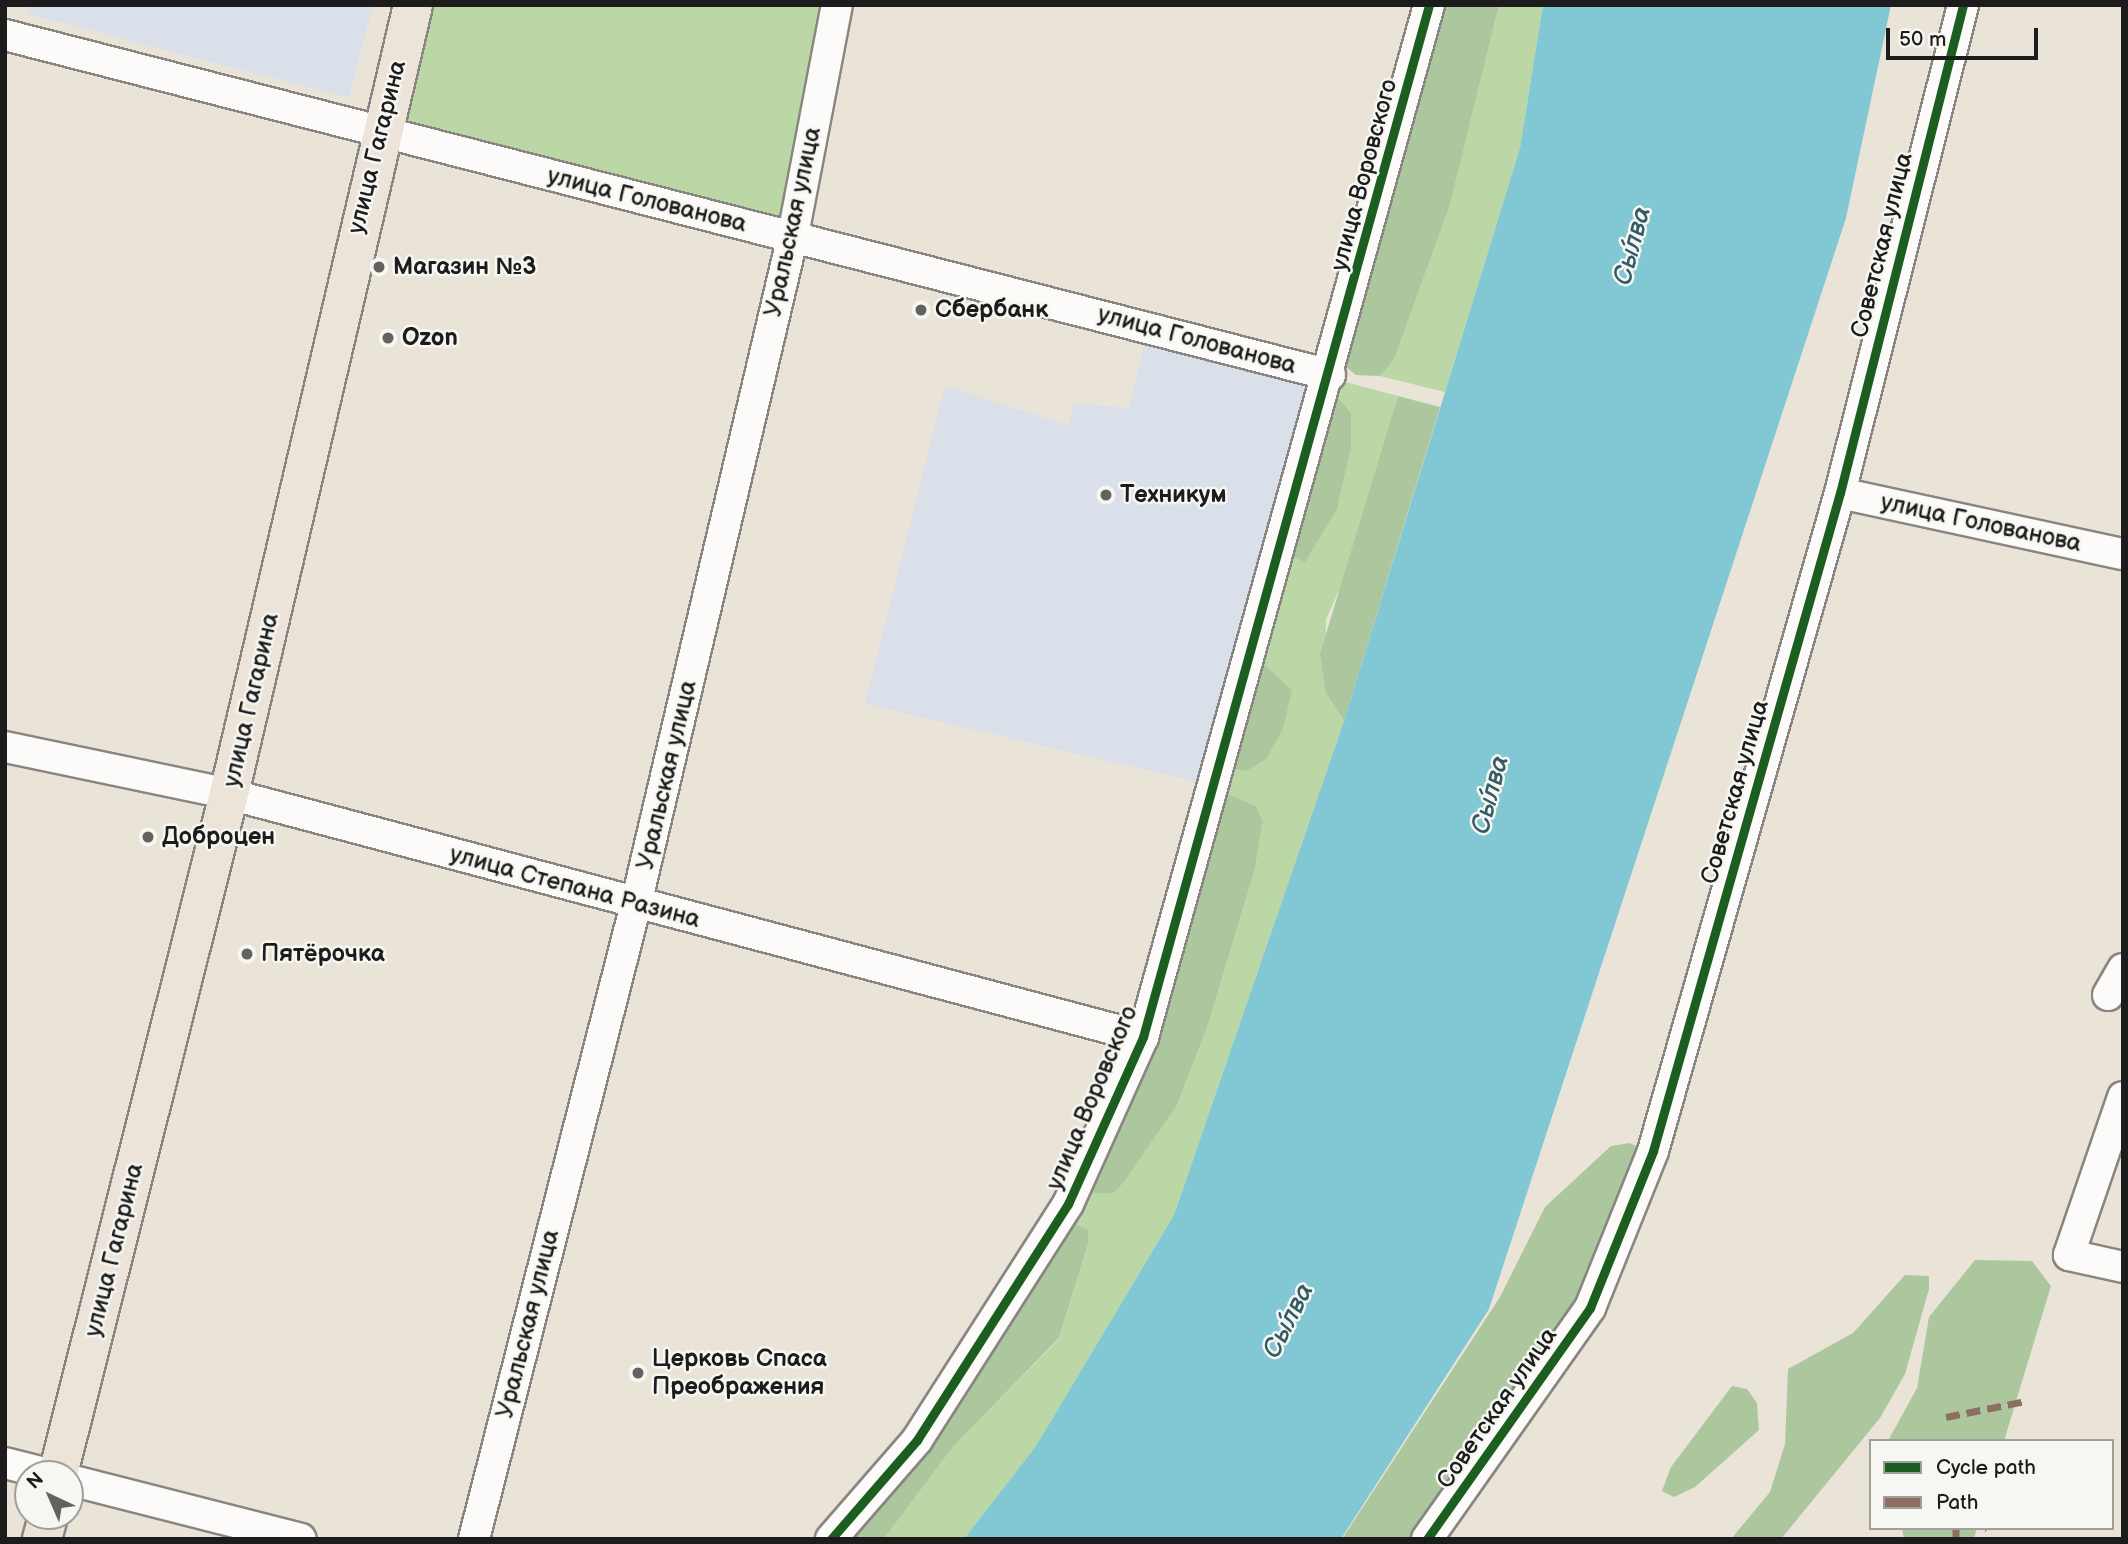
<!DOCTYPE html>
<meta charset="utf-8">
<style>
body{margin:0}
#map{position:relative;width:2128px;height:1544px;overflow:hidden;background:#eae4d8;font-family:"Balsamiq Sans",sans-serif}
div>[style]{position:absolute}
[style*='--x']{left:calc(var(--x)*1px);top:calc(var(--y)*1px);width:calc(var(--w)*1px);rotate:calc(var(--a)*1deg)}
.built>*{inset:0;background:#d9e0ea}
.green>*{inset:0;background:#bcd7a6}
.forest>*{inset:0;background:#acc79d}
.water>*{inset:0;background:#81c7d4}
.roads{filter:drop-shadow(2px 0 #898681) drop-shadow(-2px 0 #898681) drop-shadow(0 2px #898681) drop-shadow(0 -2px #898681)}
.minor>*{height:30px;margin:-15px;padding:0 15px;transform-origin:15px;border-radius:15px;background:#fcfbf9}
.major>*{height:38px;margin:-19px;padding:0 19px;transform-origin:19px;border-radius:19px;background:#ece3d9}
.quiet>*{height:7px;margin-top:-3.5px;transform-origin:0;background:repeating-linear-gradient(90deg,#8d6e63 0 14px,transparent 0 21px)}
.cycleway>*{height:9px;margin:-4.5px;padding:0 4.5px;transform-origin:4.5px;border-radius:4.5px;background:#1b5e20}
.dots>*{width:19px;height:19px;translate:-50% -50%;box-sizing:border-box;border:4px solid #f6f6f2;border-radius:50%}
span{translate:-50% -50%;white-space:nowrap;text-align:center;line-height:1.15;-webkit-text-stroke:5px #f6f6f2;paint-order:stroke}
.street-label{font-size:24px;color:#1c1c1c}
.poi-label{font-size:24px;color:#1c1c1c;font-weight:700}
.left{translate:0 -50%;text-align:left}
.water-label{font-size:26px;color:#325b65;font-style:italic}
.frame{position:absolute;inset:0;border:7px solid #1c1c1c;pointer-events:none}
.legend{position:absolute;left:1869px;top:1439px;width:245px;height:91px;box-sizing:border-box;background:#f6f6f2;border:2px solid #9f9f9c;margin:0;padding:9px 12px;list-style:none;font-size:21px;color:#1c1c1c}
.legend li{display:flex;align-items:center;gap:14px;height:35px}
.legend b{width:35px;border:2px solid #9f9f9c}
.north{position:absolute;left:14px;top:1460px;width:70px;height:70px;box-sizing:border-box;background:#f6f6f2;border:2px solid #9f9f9c;border-radius:50%;rotate:316deg;font-size:19px;font-weight:700;line-height:28px;text-align:center;color:#1c1c1c}
.north::after{content:'';display:block;margin:auto;width:24px;height:32px;background:#64625e;clip-path:polygon(50% 0,100% 100%,50% 72%,0 100%)}
.scale{position:absolute;left:1886px;top:28px;width:152px;height:32px;box-sizing:border-box;border:4px solid #1c1c1c;border-top:0;padding-left:9px;font-size:21px;line-height:24px;white-space:nowrap;color:#1c1c1c;-webkit-text-stroke:5px #f6f6f2;paint-order:stroke}
</style>
<div id="map">
<div class="built">
<i style="clip-path:polygon(30px 5px,373px 5px,349px 98px,28px 14px)"></i>
<i style="clip-path:polygon(1147px 332px,1325px 378px,1210px 785px,865px 704px,945px 386px,1068px 425px,1074px 403px,1129px 408px)"></i>
</div>
<div class="green">
<i style="clip-path:polygon(426px 5px,829px 5px,787px 222px,606px 173px,396px 126px)"></i>
<i style="clip-path:polygon(1499px 5px,1543px 5px,1520px 148px,1445px 392px,1380px 376px,1394px 358px,1450px 205px)"></i>
<i style="clip-path:polygon(1334px 379px,1398px 396px,1351px 564px,1326px 619px,1326px 693px,1344px 721px,1174px 1215px,1036px 1446px,964px 1539px,884px 1539px,953px 1447px,1059px 1339px,1088px 1244px,1070px 1222px,1082px 1189px,1177px 1105px,1207px 1028px,1255px 869px,1263px 821px,1256px 806px,1224px 792px,1231px 768px,1292px 690px,1263px 663px)"></i>
</div>
<div class="forest">
<i style="clip-path:polygon(1430px 5px,1499px 5px,1450px 205px,1394px 359px,1380px 376px,1356px 375px,1341px 363px)"></i>
<i style="clip-path:polygon(1331px 390px,1351px 413px,1351px 446px,1337px 509px,1305px 562px,1288px 555px)"></i>
<i style="clip-path:polygon(1398px 396px,1440px 407px,1344px 721px,1326px 693px,1320px 654px)"></i>
<i style="clip-path:polygon(1263px 663px,1292px 690px,1283px 729px,1266px 759px,1246px 771px,1231px 768px)"></i>
<i style="clip-path:polygon(1224px 792px,1256px 806px,1263px 821px,1255px 869px,1207px 1028px,1177px 1105px,1123px 1183px,1113px 1193px,1093px 1193px,1083px 1189px)"></i>
<i style="clip-path:polygon(1630px 1143px,1639px 1148px,1570px 1325px,1411px 1539px,1342px 1539px,1500px 1297px,1545px 1207px,1611px 1146px)"></i>
<i style="clip-path:polygon(1071px 1222px,1088px 1230px,1088px 1244px,1059px 1338px,953px 1447px,884px 1539px,843px 1539px)"></i>
<i style="clip-path:polygon(1975px 1260px,2032px 1261px,2051px 1286px,2004px 1441px,1888px 1441px,1917px 1388px,1929px 1317px)"></i>
<i style="clip-path:polygon(1905px 1275px,1929px 1276px,1929px 1289px,1905px 1374px,1880px 1418px,1781px 1539px,1731px 1539px,1770px 1492px,1785px 1444px,1788px 1369px,1853px 1333px)"></i>
<i style="clip-path:polygon(1732px 1386px,1747px 1389px,1757px 1403px,1759px 1430px,1695px 1487px,1674px 1497px,1662px 1491px,1671px 1467px)"></i>
<i style="clip-path:polygon(1902px 1528px,1977px 1528px,1974px 1539px,1904px 1539px)"></i>
</div>
<div class="water">
<i style="clip-path:polygon(1543px 5px,1891px 5px,1846px 218px,1489px 1309px,1341px 1539px,964px 1539px,1036px 1446px,1174px 1215px,1344px 721px,1520px 148px)"></i>
</div>
<div class="roads">
<div class="minor">
<i style="--x:5;--y:35;--w:1368;--a:14.39"></i>
<i style="--x:1840;--y:493;--w:289;--a:12.2"></i>
<i style="--x:5;--y:747;--w:229;--a:11.8"></i>
<i style="--x:229;--y:794;--w:946;--a:14.89"></i>
<i style="--x:2108;--y:995;--w:30;--a:-60"></i>
<i style="--x:2123;--y:1097;--w:167;--a:108.9"></i>
<i style="--x:2069;--y:1255;--w:55;--a:12.5"></i>
<i style="--x:5;--y:1463;--w:44;--a:14.3"></i>
<i style="--x:70;--y:1480;--w:238;--a:14.3"></i>
<i style="--x:474;--y:1539;--w:655;--a:-75.69"></i>
<i style="--x:636;--y:904;--w:687;--a:-76.79"></i>
<i style="--x:793;--y:235;--w:234;--a:-79.2"></i>
<i style="--x:831;--y:1539;--w:131;--a:-49"></i>
<i style="--x:917;--y:1440;--w:280;--a:-57.4"></i>
<i style="--x:1068;--y:1204;--w:183;--a:-65.8"></i>
<i style="--x:1143;--y:1037;--w:1071;--a:-74.51"></i>
<i style="--x:1427;--y:1539;--w:283;--a:-54.8"></i>
<i style="--x:1590;--y:1308;--w:169;--a:-68.1"></i>
<i style="--x:1653;--y:1151;--w:684;--a:-74.14"></i>
<i style="--x:1840;--y:493;--w:503;--a:-75.85"></i>
</div>
<div class="major">
<i style="--x:58;--y:1474;--w:701;--a:-75.88"></i>
<i style="--x:229;--y:794;--w:810;--a:-76.87"></i>
<i style="--x:42;--y:1539;--w:24;--a:-75"></i>
</div>
</div>
<div class="quiet">
<i style="--x:1946;--y:1417;--w:82;--a:-11.3"></i>
<i style="--x:1956;--y:1528;--w:11;--a:90"></i>
<i style="--x:1987;--y:1528;--w:1;--a:45"></i>
</div>
<div class="cycleway">
<i style="--x:831;--y:1539;--w:131;--a:-49"></i>
<i style="--x:917;--y:1440;--w:280;--a:-57.4"></i>
<i style="--x:1068;--y:1204;--w:183;--a:-65.8"></i>
<i style="--x:1143;--y:1037;--w:1071;--a:-74.51"></i>
<i style="--x:1427;--y:1539;--w:283;--a:-54.8"></i>
<i style="--x:1590;--y:1308;--w:169;--a:-68.1"></i>
<i style="--x:1653;--y:1151;--w:684;--a:-74.14"></i>
<i style="--x:1840;--y:493;--w:503;--a:-75.85"></i>
</div>
<div class="dots">
<i style="left:379px;top:267px;background:#64625e"></i>
<i style="left:921px;top:310px;background:#64625e"></i>
<i style="left:388px;top:338px;background:#64625e"></i>
<i style="left:1106px;top:495px;background:#64625e"></i>
<i style="left:148px;top:837px;background:#64625e"></i>
<i style="left:247px;top:954px;background:#64625e"></i>
<i style="left:638px;top:1373px;background:#64625e"></i>
</div>
<div class="street-label">
<span style="left:377px;top:147px;rotate:-76deg">улица Гагарина</span>
<span style="left:1364px;top:175px;rotate:-75deg">улица Воровского</span>
<span style="left:647px;top:200px;rotate:14deg">улица Голованова</span>
<span style="left:793px;top:222px;rotate:-78deg">Уральская улица</span>
<span style="left:1882px;top:245px;rotate:-76deg">Советская улица</span>
<span style="left:1197px;top:340px;rotate:15deg">улица Голованова</span>
<span style="left:1981px;top:523px;rotate:12deg">улица Голованова</span>
<span style="left:251px;top:700px;rotate:-77deg">улица Гагарина</span>
<span style="left:667px;top:775px;rotate:-77deg">Уральская улица</span>
<span style="left:1735px;top:792px;rotate:-74deg">Советская улица</span>
<span style="left:575px;top:887px;rotate:15deg">улица Степана Разина</span>
<span style="left:1092px;top:1098px;rotate:-67deg">улица Воровского</span>
<span style="left:114px;top:1250px;rotate:-76deg">улица Гагарина</span>
<span style="left:528px;top:1324px;rotate:-76deg">Уральская улица</span>
<span style="left:1497px;top:1408px;rotate:-55deg">Советская улица</span>
</div>
<div class="poi-label">
<span class="left" style="left:393px;top:267px">Магазин №3</span>
<span class="left" style="left:935px;top:310px">Сбербанк</span>
<span class="left" style="left:402px;top:338px">Ozon</span>
<span class="left" style="left:1120px;top:495px">Техникум</span>
<span class="left" style="left:162px;top:837px">Доброцен</span>
<span class="left" style="left:261px;top:954px">Пятёрочка</span>
<span class="left" style="left:652px;top:1373px">Церковь Спаса<br>Преображения</span>
</div>
<div class="water-label">
<span style="left:1633px;top:246px;rotate:-75deg">Сы́лва</span>
<span style="left:1491px;top:795px;rotate:-75deg">Сы́лва</span>
<span style="left:1289px;top:1321px;rotate:-63deg">Сы́лва</span>
</div>
<div class="frame"></div>
<ul class="legend">
<li><b style="height:9px;background:#1b5e20"></b>Cycle path</li>
<li><b style="height:9px;background:#8d6e63"></b>Path</li>
</ul>
<div class="north">N</div>
<div class="scale">50 m</div>
</div>
